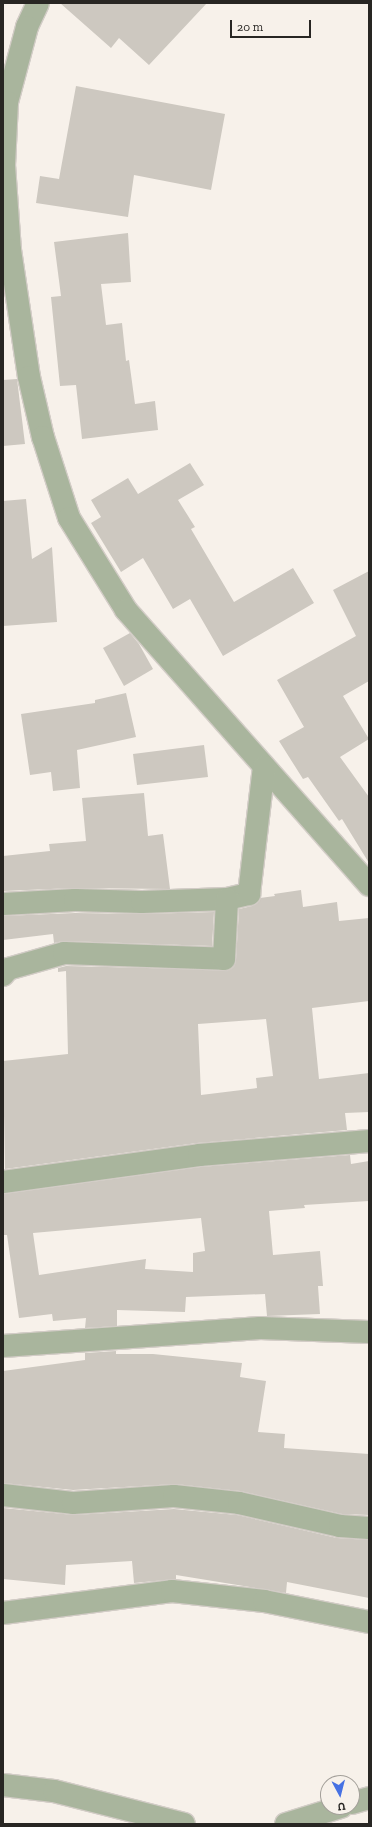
<!DOCTYPE html>
<style>
body{margin:0}
#map{position:relative;width:372px;height:1827px;overflow:hidden;background:#f7f1ea;font-family:"Zilla Slab",serif}
div>[style]{position:absolute}
[style*='--x']{left:calc(var(--x)*1px);top:calc(var(--y)*1px);width:calc(var(--w)*1px);rotate:calc(var(--a)*1deg)}
.building>*{inset:0;background:#cdc8c0}
.roads{filter:drop-shadow(1px 0 #d2ccc6) drop-shadow(-1px 0 #d2ccc6) drop-shadow(0 1px #d2ccc6) drop-shadow(0 -1px #d2ccc6)}
.minor>*{height:22px;margin:-11px;padding:0 11px;transform-origin:11px;border-radius:11px;background:#a9b59d}
span{translate:-50% -50%;white-space:nowrap;text-align:center;line-height:1.15;-webkit-text-stroke:3px #f7f1ea;paint-order:stroke}
.frame{position:absolute;inset:0;border:4px solid #282623;pointer-events:none}
.north{position:absolute;left:320px;top:1775px;width:40px;height:40px;box-sizing:border-box;background:#f7f1ea;border:1px solid #a4a09a;border-radius:50%;rotate:173deg;font-size:11px;font-weight:700;line-height:16px;text-align:center;color:#282623}
.north::after{content:'';display:block;margin:auto;width:14px;height:18px;background:#4671e3;clip-path:polygon(50% 0,100% 100%,50% 72%,0 100%)}
.scale{position:absolute;left:230px;top:20px;width:81px;height:18px;box-sizing:border-box;border:2px solid #282623;border-top:0;padding-left:5px;font-size:12px;line-height:14px;white-space:nowrap;color:#282623;-webkit-text-stroke:3px #f7f1ea;paint-order:stroke}
</style>
<div id="map">
<div class="building">
<i style="clip-path:polygon(60px 3px,207px 3px,149px 65px,119px 38px,111px 48px)"></i>
<i style="clip-path:polygon(76px 86px,225px 114px,211px 190px,134px 175px,128px 217px,36px 203px,40px 176px,59px 179px)"></i>
<i style="clip-path:polygon(128px 233px,131px 282px,101px 284px,106px 325px,122px 323px,126px 361px,129px 360px,135px 404px,155px 401px,158px 430px,82px 439px,76px 385px,60px 386px,51px 297px,61px 296px,54px 242px)"></i>
<i style="clip-path:polygon(17px 379px,25px 444px,3px 446px,3px 380px)"></i>
<i style="clip-path:polygon(190px 463px,204px 485px,178px 500px,195px 527px,191px 529px,234px 602px,293px 568px,314px 603px,223px 656px,190px 599px,173px 609px,143px 558px,121px 572px,91px 523px,101px 517px,91px 500px,128px 478px,138px 494px)"></i>
<i style="clip-path:polygon(26px 499px,32px 559px,52px 547px,57px 622px,3px 626px,3px 501px)"></i>
<i style="clip-path:polygon(369px 571px,369px 681px,343px 696px,369px 739px,340px 757px,369px 797px,369px 863px,342px 819px,339px 821px,308px 777px,303px 779px,279px 741px,304px 727px,277px 680px,356px 636px,333px 590px)"></i>
<i style="clip-path:polygon(130px 633px,139px 644px,153px 669px,124px 686px,103px 648px)"></i>
<i style="clip-path:polygon(126px 693px,136px 737px,77px 750px,80px 788px,53px 791px,51px 772px,30px 775px,21px 714px,95px 703px,95px 700px)"></i>
<i style="clip-path:polygon(204px 745px,208px 777px,137px 785px,133px 754px)"></i>
<i style="clip-path:polygon(144px 793px,148px 836px,163px 834px,170px 889px,74px 888px,3px 891px,3px 856px,50px 851px,49px 844px,86px 841px,82px 798px)"></i>
<i style="clip-path:polygon(evenodd,301px 890px,303px 907px,337px 902px,339px 921px,369px 918px,369px 1001px,312px 1008px,319px 1079px,369px 1073px,369px 1112px,345px 1113px,347px 1130px,197px 1143px,5px 1169px,3px 1061px,68px 1054px,66px 971px,58px 972px,58px 968px,66px 966px,229px 970px,236px 960px,239px 909px,252px 906px,260px 898px,275px 896px,274px 894px,301px 890px,266px 1019px,273px 1076px,256px 1078px,257px 1088px,201px 1095px,198px 1024px,266px 1019px)"></i>
<i style="clip-path:polygon(214px 912px,212px 946px,64px 941px,54px 943px,53px 934px,3px 940px,3px 916px,75px 913px,142px 914px)"></i>
<i style="clip-path:polygon(evenodd,350px 1155px,351px 1164px,369px 1161px,369px 1201px,304px 1205px,305px 1208px,269px 1211px,273px 1255px,320px 1251px,323px 1286px,318px 1286px,320px 1314px,267px 1316px,265px 1294px,186px 1297px,185px 1312px,117px 1310px,117px 1326px,85px 1328px,86px 1318px,53px 1321px,52px 1314px,19px 1318px,7px 1235px,3px 1235px,3px 1194px,200px 1167px,350px 1155px,201px 1218px,205px 1251px,193px 1253px,193px 1272px,145px 1269px,146px 1259px,39px 1275px,33px 1233px,201px 1218px)"></i>
<i style="clip-path:polygon(116px 1351px,116px 1354px,153px 1354px,242px 1363px,240px 1377px,266px 1381px,258px 1432px,285px 1434px,284px 1448px,369px 1454px,369px 1515px,342px 1514px,240px 1491px,175px 1484px,73px 1490px,3px 1483px,3px 1371px,85px 1360px,85px 1353px)"></i>
<i style="clip-path:polygon(3px 1508px,74px 1515px,174px 1509px,237px 1515px,337px 1538px,369px 1540px,369px 1598px,287px 1582px,286px 1593px,176px 1575px,176px 1579px,134px 1583px,132px 1561px,66px 1565px,65px 1585px,3px 1579px)"></i>
</div>
<div class="roads">
<div class="minor">
<i style="--x:38;--y:3;--w:26;--a:115"></i>
<i style="--x:27;--y:27;--w:78;--a:104.9"></i>
<i style="--x:7;--y:102;--w:63;--a:92.7"></i>
<i style="--x:4;--y:165;--w:85;--a:86"></i>
<i style="--x:10;--y:250;--w:128;--a:81.5"></i>
<i style="--x:29;--y:377;--w:62;--a:76.9"></i>
<i style="--x:43;--y:437;--w:85;--a:72.2"></i>
<i style="--x:69;--y:518;--w:108;--a:58.2"></i>
<i style="--x:126;--y:610;--w:367;--a:48.5"></i>
<i style="--x:3;--y:904;--w:72;--a:-3.2"></i>
<i style="--x:75;--y:900;--w:67;--a:1.7"></i>
<i style="--x:142;--y:902;--w:85;--a:-2"></i>
<i style="--x:227;--y:899;--w:23;--a:-13"></i>
<i style="--x:249;--y:894;--w:128;--a:-83.3"></i>
<i style="--x:3;--y:975;--w:8;--a:-50"></i>
<i style="--x:8;--y:969;--w:58;--a:-15.9"></i>
<i style="--x:64;--y:953;--w:160;--a:2.1"></i>
<i style="--x:224;--y:959;--w:60;--a:-87.1"></i>
<i style="--x:3;--y:1182;--w:198;--a:-7.8"></i>
<i style="--x:199;--y:1155;--w:171;--a:-4.7"></i>
<i style="--x:3;--y:1346;--w:258;--a:-4"></i>
<i style="--x:260;--y:1328;--w:109;--a:2.1"></i>
<i style="--x:3;--y:1495;--w:70;--a:6.5"></i>
<i style="--x:73;--y:1503;--w:101;--a:-4"></i>
<i style="--x:174;--y:1496;--w:65;--a:6.1"></i>
<i style="--x:239;--y:1503;--w:104;--a:12.8"></i>
<i style="--x:340;--y:1526;--w:29;--a:4"></i>
<i style="--x:3;--y:1613;--w:170;--a:-7.4"></i>
<i style="--x:172;--y:1591;--w:93;--a:6.2"></i>
<i style="--x:264;--y:1601;--w:107;--a:11.3"></i>
<i style="--x:3;--y:1785;--w:51;--a:6.7"></i>
<i style="--x:54;--y:1791;--w:134;--a:14.2"></i>
<i style="--x:352;--y:1803;--w:18;--a:-16"></i>
<i style="--x:286;--y:1824;--w:58;--a:-17.2"></i>
</div>
</div>
<div class="frame"></div>
<div class="north">U</div>
<div class="scale">20 m</div>
</div>
